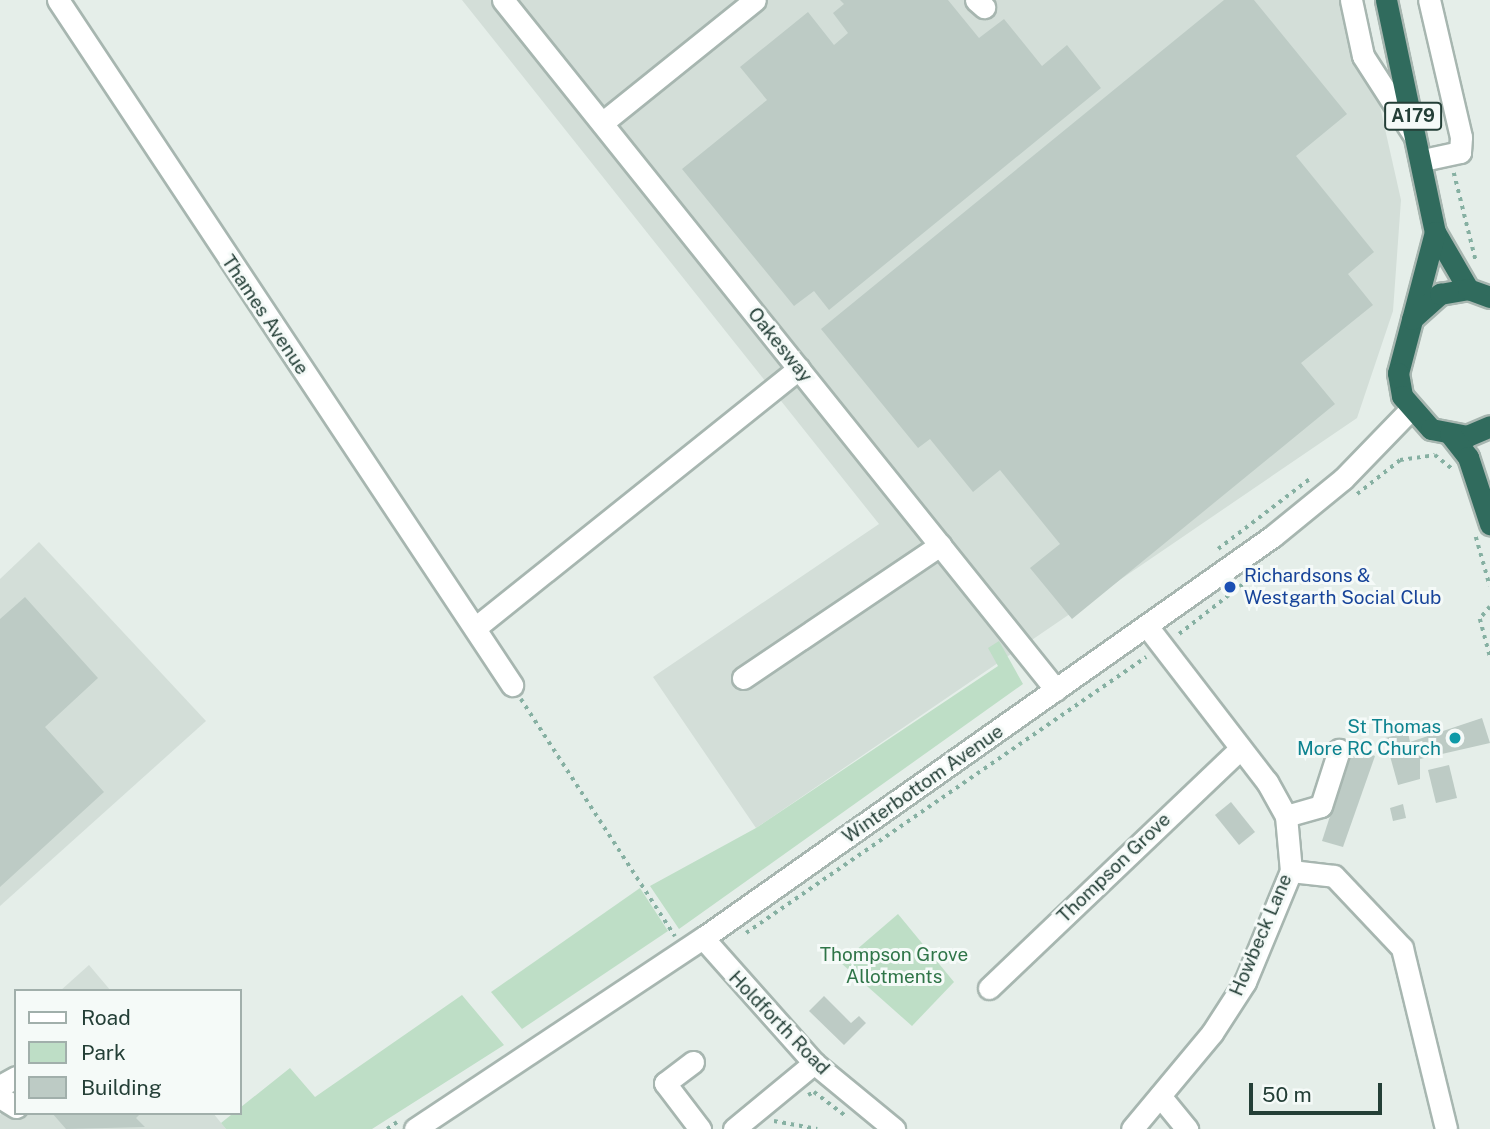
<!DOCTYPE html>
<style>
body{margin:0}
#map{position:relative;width:1490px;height:1129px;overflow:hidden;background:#e5eee9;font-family:"Public Sans",sans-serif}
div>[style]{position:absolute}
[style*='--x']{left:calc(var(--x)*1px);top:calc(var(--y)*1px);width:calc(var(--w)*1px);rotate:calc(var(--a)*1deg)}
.built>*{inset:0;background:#d3ded8}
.green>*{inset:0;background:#bedec6}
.building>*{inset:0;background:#bdcbc5}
.path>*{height:3.5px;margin-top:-1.75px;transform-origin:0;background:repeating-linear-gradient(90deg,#86b0a2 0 3.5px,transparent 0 8.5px)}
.roads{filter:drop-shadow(2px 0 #a7b6b0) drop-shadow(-2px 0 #a7b6b0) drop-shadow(0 2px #a7b6b0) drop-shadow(0 -2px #a7b6b0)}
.minor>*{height:21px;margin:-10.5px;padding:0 10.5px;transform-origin:10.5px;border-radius:10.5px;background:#fff}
.highway>*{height:21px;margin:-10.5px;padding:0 10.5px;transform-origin:10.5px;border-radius:10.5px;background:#306b5d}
.dots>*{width:19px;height:19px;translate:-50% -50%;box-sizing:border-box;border:4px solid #f5faf8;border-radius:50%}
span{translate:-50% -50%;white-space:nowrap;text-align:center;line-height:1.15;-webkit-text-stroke:6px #f5faf8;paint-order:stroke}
.shield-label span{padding:2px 5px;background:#f5faf8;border:2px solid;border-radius:5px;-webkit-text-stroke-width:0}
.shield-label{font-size:18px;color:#243f37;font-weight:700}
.street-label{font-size:19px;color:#243f37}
.transit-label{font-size:19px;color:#164399}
.left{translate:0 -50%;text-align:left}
.culture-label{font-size:19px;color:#0d838f}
.right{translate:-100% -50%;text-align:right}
.park-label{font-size:19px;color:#2f7548}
.legend{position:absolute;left:14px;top:989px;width:228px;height:126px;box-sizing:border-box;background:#f5faf8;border:2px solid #a1afab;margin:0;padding:9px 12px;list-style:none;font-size:21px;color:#243f37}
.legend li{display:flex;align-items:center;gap:14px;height:35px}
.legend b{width:35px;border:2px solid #a1afab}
.scale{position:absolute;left:1249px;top:1083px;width:133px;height:32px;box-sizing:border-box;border:4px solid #243f37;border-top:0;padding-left:9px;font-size:21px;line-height:24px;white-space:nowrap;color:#243f37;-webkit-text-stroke:5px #f5faf8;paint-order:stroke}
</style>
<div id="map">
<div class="built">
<i style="clip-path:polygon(462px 0,1356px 0,1401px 200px,1393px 311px,1357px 418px,756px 828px,653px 677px,879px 524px)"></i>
<i style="clip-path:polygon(39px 542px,206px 721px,0 906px,0 579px)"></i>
<i style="clip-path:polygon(89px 965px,111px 991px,60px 991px)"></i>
<i style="clip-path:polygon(16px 1089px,16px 1113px,213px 1113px,226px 1129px,0 1129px,0 1115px)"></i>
</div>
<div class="green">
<i style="clip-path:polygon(999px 641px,1023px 684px,679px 929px,650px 886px,756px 828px,998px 666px,988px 648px)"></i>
<i style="clip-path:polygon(640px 888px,668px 931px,522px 1029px,491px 992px)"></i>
<i style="clip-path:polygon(898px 914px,954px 982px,912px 1026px,841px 963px)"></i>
<i style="clip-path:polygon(462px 995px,504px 1045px,372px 1129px,226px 1129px,221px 1123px,290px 1068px,315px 1097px)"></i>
</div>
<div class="building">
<i style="clip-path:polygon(840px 0,948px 0,979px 38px,1004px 19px,1042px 66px,1067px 45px,1101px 88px,829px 310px,814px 291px,794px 306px,682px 169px,767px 100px,740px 67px,808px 12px,834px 45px,848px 33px,833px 13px,844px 4px)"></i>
<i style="clip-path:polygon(1224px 0,1254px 0,1347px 114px,1296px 156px,1374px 252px,1348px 274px,1373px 305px,1301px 363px,1335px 404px,1072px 619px,1030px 568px,1060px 544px,1000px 470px,973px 492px,930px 439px,918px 448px,821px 329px)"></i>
<i style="clip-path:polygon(25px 597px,98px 678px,45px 727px,104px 792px,0 887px,0 619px)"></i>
<i style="clip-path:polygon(1482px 718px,1490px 743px,1420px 759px,1420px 779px,1398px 785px,1385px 738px,1408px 732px,1410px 742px)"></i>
<i style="clip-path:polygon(1352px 748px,1375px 756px,1343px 847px,1322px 841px)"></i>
<i style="clip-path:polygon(1449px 765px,1457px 798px,1436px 803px,1428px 770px)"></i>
<i style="clip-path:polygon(1231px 802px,1255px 832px,1239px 845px,1215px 815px)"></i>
<i style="clip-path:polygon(1403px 804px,1406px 818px,1393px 821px,1390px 808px)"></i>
<i style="clip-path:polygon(824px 996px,851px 1023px,859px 1016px,866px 1023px,844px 1045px,809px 1011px)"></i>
<i style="clip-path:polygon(52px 1113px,141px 1113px,136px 1118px,145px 1127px,66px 1129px)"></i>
</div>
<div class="path">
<i style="--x:1454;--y:173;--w:91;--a:76"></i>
<i style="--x:1357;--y:494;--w:55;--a:-38.3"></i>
<i style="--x:1400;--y:460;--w:35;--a:-8"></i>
<i style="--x:1435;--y:455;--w:21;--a:39"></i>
<i style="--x:1476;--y:537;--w:51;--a:74.1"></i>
<i style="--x:1218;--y:549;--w:117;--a:-37.4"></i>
<i style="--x:1490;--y:607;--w:16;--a:130"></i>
<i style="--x:1480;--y:619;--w:38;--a:75"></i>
<i style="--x:1179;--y:634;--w:99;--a:-38"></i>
<i style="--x:521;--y:699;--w:283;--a:57"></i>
<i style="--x:746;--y:933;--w:486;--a:-34.6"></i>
<i style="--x:808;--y:1095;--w:7;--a:-27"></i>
<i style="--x:814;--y:1092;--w:41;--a:37.1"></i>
<i style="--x:774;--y:1121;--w:44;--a:10.5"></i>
<i style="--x:387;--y:1129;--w:12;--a:-35"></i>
</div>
<div class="roads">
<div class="minor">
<i style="--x:58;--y:0;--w:822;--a:56.46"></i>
<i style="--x:503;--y:0;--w:884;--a:51.29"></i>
<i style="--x:976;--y:0;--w:11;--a:41"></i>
<i style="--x:1351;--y:0;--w:57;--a:77.9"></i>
<i style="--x:1363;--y:56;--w:94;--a:57.2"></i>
<i style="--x:602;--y:123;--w:196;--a:-38.8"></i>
<i style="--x:1423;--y:160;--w:38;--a:-12"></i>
<i style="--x:1460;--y:152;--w:15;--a:-86"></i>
<i style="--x:1461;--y:137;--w:141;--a:-103.1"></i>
<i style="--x:475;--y:628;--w:415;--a:-38.7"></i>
<i style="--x:743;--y:678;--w:238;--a:-34"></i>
<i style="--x:1286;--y:816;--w:36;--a:-16"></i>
<i style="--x:1321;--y:806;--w:59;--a:-72.2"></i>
<i style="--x:1291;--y:871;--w:43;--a:6.6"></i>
<i style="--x:1334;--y:876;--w:99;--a:46.6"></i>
<i style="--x:1402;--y:948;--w:186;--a:76.3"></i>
<i style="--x:703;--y:938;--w:167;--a:48.4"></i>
<i style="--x:814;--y:1063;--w:104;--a:39.5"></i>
<i style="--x:989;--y:988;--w:347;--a:-43.6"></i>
<i style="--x:693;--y:1062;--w:35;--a:143"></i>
<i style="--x:665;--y:1083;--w:58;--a:52.7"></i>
<i style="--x:0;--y:1086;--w:18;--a:-29"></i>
<i style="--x:1160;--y:1096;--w:43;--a:50.7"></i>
<i style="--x:0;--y:1097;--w:19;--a:32"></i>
<i style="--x:415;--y:1129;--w:346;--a:-33.6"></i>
<i style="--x:703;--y:938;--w:697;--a:-35.19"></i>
<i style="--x:1273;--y:536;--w:90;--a:-39.2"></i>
<i style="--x:1343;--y:479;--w:95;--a:-45.9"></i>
<i style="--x:734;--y:1129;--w:104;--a:-39.5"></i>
<i style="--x:1132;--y:1129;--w:125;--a:-50.2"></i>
<i style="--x:1212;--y:1033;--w:61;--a:-57.1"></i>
<i style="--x:1245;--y:982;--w:120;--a:-67.5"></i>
<i style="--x:1291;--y:871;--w:55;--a:-95.2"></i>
<i style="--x:1286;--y:816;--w:39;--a:-119"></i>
<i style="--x:1267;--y:782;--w:197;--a:-127.6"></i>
</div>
<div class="highway">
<i style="--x:1386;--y:0;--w:237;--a:78.1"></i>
<i style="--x:1435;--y:232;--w:66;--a:59.9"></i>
<i style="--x:1435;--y:232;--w:146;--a:104.7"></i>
<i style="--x:1398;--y:373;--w:23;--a:80"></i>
<i style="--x:1402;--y:396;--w:44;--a:48.7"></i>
<i style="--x:1431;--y:429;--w:37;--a:11"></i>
<i style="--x:1467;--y:436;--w:25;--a:-23"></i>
<i style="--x:1412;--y:319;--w:38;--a:-42"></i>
<i style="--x:1440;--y:294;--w:28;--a:-10"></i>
<i style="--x:1468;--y:289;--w:23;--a:20"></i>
<i style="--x:1450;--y:434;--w:29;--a:52"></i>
<i style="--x:1468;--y:457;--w:71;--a:71.8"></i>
</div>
</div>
<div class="dots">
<i style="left:1230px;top:587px;background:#1a4fb4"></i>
<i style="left:1455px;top:738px;background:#0f9aa8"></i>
</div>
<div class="shield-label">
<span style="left:1413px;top:116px">A179</span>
</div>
<div class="street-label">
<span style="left:265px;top:315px;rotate:56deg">Thames Avenue</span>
<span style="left:780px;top:345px;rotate:51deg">Oakesway</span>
<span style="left:923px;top:784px;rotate:-35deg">Winterbottom Avenue</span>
<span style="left:1114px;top:868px;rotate:-44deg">Thompson Grove</span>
<span style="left:1261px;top:935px;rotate:-67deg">Howbeck Lane</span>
<span style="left:779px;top:1023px;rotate:46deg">Holdforth Road</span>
</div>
<div class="transit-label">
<span class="left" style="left:1244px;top:587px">Richardsons &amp;<br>Westgarth Social Club</span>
</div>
<div class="culture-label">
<span class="right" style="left:1441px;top:738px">St Thomas<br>More RC Church</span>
</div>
<div class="park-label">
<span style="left:894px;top:966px">Thompson Grove<br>Allotments</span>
</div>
<ul class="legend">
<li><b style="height:9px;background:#fff"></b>Road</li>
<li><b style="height:19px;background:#bedec6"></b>Park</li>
<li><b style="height:19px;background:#bdcbc5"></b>Building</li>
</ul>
<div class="scale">50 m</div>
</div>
